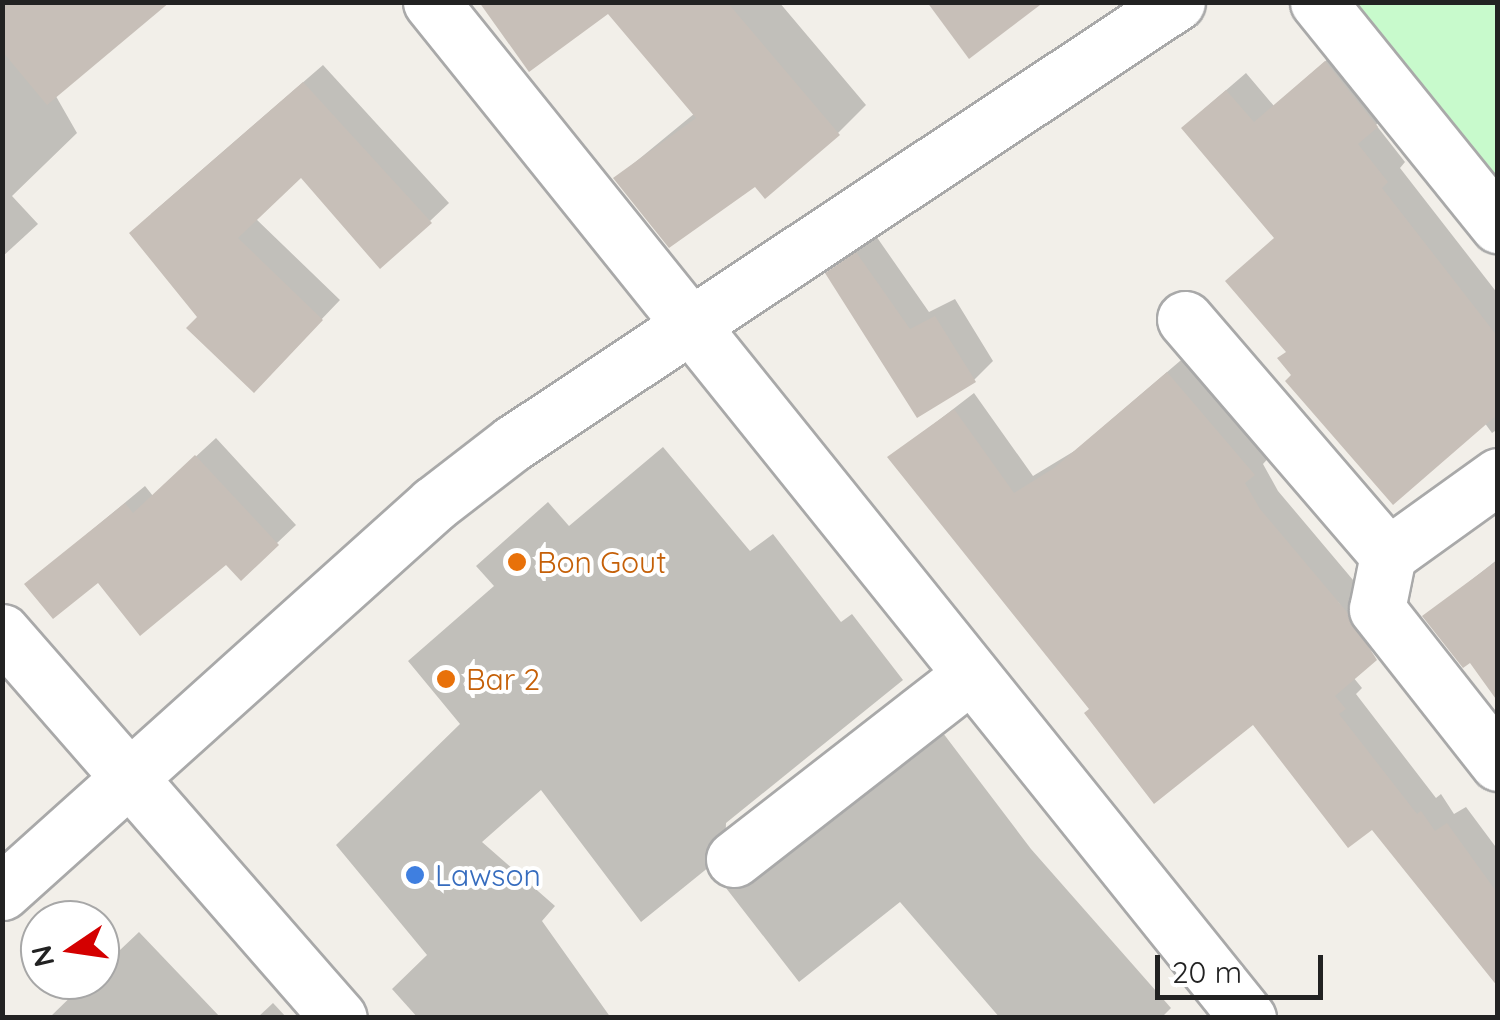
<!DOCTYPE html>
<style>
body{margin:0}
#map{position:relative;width:1500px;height:1020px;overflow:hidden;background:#f2efe9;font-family:Quicksand,sans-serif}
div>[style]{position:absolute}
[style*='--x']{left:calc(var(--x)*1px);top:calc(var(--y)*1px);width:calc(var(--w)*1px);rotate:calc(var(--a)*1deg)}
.park>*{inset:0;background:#c8facc}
.shadow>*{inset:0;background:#0003}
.building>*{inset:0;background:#c7bfb8}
.roads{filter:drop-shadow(2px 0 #a9a9a9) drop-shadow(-2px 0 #a9a9a9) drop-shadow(0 2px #a9a9a9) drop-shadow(0 -2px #a9a9a9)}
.minor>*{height:55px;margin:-27.5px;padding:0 27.5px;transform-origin:27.5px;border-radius:27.5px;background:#fff}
.tertiary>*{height:55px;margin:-27.5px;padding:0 27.5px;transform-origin:27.5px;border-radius:27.5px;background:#fff}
.dots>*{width:28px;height:28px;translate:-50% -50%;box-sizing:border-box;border:5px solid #fff;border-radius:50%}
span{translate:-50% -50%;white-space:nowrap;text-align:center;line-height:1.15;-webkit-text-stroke:8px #fff;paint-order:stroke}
.food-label{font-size:30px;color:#c56008}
.left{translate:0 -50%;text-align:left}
.shop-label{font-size:30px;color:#366cbe}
.frame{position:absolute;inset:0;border:5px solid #222;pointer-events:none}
.north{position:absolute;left:20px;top:900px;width:100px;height:100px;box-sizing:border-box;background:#fff;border:2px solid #a7a7a7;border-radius:50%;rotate:257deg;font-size:28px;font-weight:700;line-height:40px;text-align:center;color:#222}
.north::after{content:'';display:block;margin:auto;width:35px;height:45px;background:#d40000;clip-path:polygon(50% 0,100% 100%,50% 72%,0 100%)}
.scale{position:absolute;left:1155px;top:955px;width:168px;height:45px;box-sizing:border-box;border:5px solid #222;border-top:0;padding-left:12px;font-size:30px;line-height:35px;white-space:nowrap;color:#222;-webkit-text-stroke:8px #fff;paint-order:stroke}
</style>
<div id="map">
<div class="park">
<i style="clip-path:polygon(1354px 3px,1497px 3px,1497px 184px)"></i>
</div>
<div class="shadow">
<i style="clip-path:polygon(2px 2px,77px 133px,12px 196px,38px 224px,2px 257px)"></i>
<i style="clip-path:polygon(482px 2px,779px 2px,866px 105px,838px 133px,755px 184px,616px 178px,695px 113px,608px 10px)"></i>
<i style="clip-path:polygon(1345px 44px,1395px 106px,1376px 125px,1405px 162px,1400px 168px,1498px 294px,1498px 429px,1492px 433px,1484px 422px,1294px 375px,1276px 236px,1203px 110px,1246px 73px,1274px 106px)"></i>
<i style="clip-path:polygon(323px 65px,449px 203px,430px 221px,302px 174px,255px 218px,340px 300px,272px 371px,200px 317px,151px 214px)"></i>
<i style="clip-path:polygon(876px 236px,929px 312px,955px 299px,993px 361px,974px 380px,828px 274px)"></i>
<i style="clip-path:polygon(1187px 355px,1272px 454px,1263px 464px,1278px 491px,1364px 593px,1394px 640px,1378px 656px,1338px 602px,1353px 677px,1362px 688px,1356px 694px,1436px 798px,1441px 794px,1454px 814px,1466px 807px,1498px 850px,1498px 984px,1372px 826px,1253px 722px,1092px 709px,891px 457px,974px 393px,1033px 476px,1076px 450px)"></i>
<i style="clip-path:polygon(216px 438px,296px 525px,241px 577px,226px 562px,27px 584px,145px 486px,153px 496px)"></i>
<i style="clip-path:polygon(663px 447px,750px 551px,773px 534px,841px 622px,852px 614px,903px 680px,726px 823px,725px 854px,641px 922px,541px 790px,482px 842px,555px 906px,542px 921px,611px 1018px,418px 1018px,392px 989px,427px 955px,336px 845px,460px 724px,408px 661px,494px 586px,476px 566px,548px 502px,569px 526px)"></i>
<i style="clip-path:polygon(1498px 559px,1498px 698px,1471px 659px,1426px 616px)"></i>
<i style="clip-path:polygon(943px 733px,1031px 849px,1171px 1008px,1161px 1018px,1000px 1018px,900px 902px,799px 982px,726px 888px,749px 865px,780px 861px)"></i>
<i style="clip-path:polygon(139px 932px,221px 1018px,49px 1018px,88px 980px,100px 980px,100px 969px)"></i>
<i style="clip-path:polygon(273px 1003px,287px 1018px,257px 1018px)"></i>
</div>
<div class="building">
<i style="clip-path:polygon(2px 2px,170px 2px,47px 105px,2px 51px)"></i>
<i style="clip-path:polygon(479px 2px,727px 2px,840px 135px,765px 199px,755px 187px,669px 248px,613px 178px,696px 118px,608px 14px,529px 72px)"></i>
<i style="clip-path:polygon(927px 2px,1044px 2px,969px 59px)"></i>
<i style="clip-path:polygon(1325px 61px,1378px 127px,1358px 144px,1388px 182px,1382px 188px,1498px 337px,1498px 414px,1393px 505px,1285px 381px,1291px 375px,1277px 358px,1286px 352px,1225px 281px,1274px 238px,1181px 128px,1226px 90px,1254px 122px)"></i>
<i style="clip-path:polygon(303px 82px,432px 223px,380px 269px,301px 178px,238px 238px,323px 320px,254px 393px,186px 328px,197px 317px,129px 233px)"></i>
<i style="clip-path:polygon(856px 252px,910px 329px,935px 316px,976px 382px,917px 418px,825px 273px)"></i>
<i style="clip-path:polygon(1167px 372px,1255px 475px,1245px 483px,1260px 509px,1346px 611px,1377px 660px,1335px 696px,1346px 709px,1339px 714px,1417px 814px,1421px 811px,1435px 831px,1447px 823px,1498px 894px,1498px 987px,1372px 830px,1348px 848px,1253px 725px,1154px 804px,1084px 713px,1089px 709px,887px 457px,954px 409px,1014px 493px,1054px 468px)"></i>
<i style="clip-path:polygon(195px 455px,279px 545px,241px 581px,226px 565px,140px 636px,98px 583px,53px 619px,24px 584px,125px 503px,133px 513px)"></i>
<i style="clip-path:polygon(1498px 560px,1498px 702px,1470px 663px,1463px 668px,1422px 616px)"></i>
</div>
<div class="roads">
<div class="minor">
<i style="--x:431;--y:2;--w:1304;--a:51.2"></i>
<i style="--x:1318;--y:2;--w:287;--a:51.1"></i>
<i style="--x:1185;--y:319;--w:311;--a:49.3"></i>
<i style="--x:1498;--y:476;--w:135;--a:144.3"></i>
<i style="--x:1388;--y:555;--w:55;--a:101.5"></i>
<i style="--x:1377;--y:609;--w:196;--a:51.8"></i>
<i style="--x:2;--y:632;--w:512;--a:48.88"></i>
<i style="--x:734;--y:859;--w:299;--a:-37.9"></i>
</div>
<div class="tertiary">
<i style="--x:2;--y:892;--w:581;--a:-41.93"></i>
<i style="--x:434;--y:504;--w:100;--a:-37.7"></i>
<i style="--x:513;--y:443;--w:797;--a:-33.59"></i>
</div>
</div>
<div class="dots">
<i style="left:517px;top:562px;background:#e8710a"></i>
<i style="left:446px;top:679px;background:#e8710a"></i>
<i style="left:415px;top:875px;background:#3f7fe0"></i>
</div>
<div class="food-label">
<span class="left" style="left:537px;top:562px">Bon Gout</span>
<span class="left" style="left:466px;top:679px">Bar 2</span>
</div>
<div class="shop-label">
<span class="left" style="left:435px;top:875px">Lawson</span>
</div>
<div class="frame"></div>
<div class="north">N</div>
<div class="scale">20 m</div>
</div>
